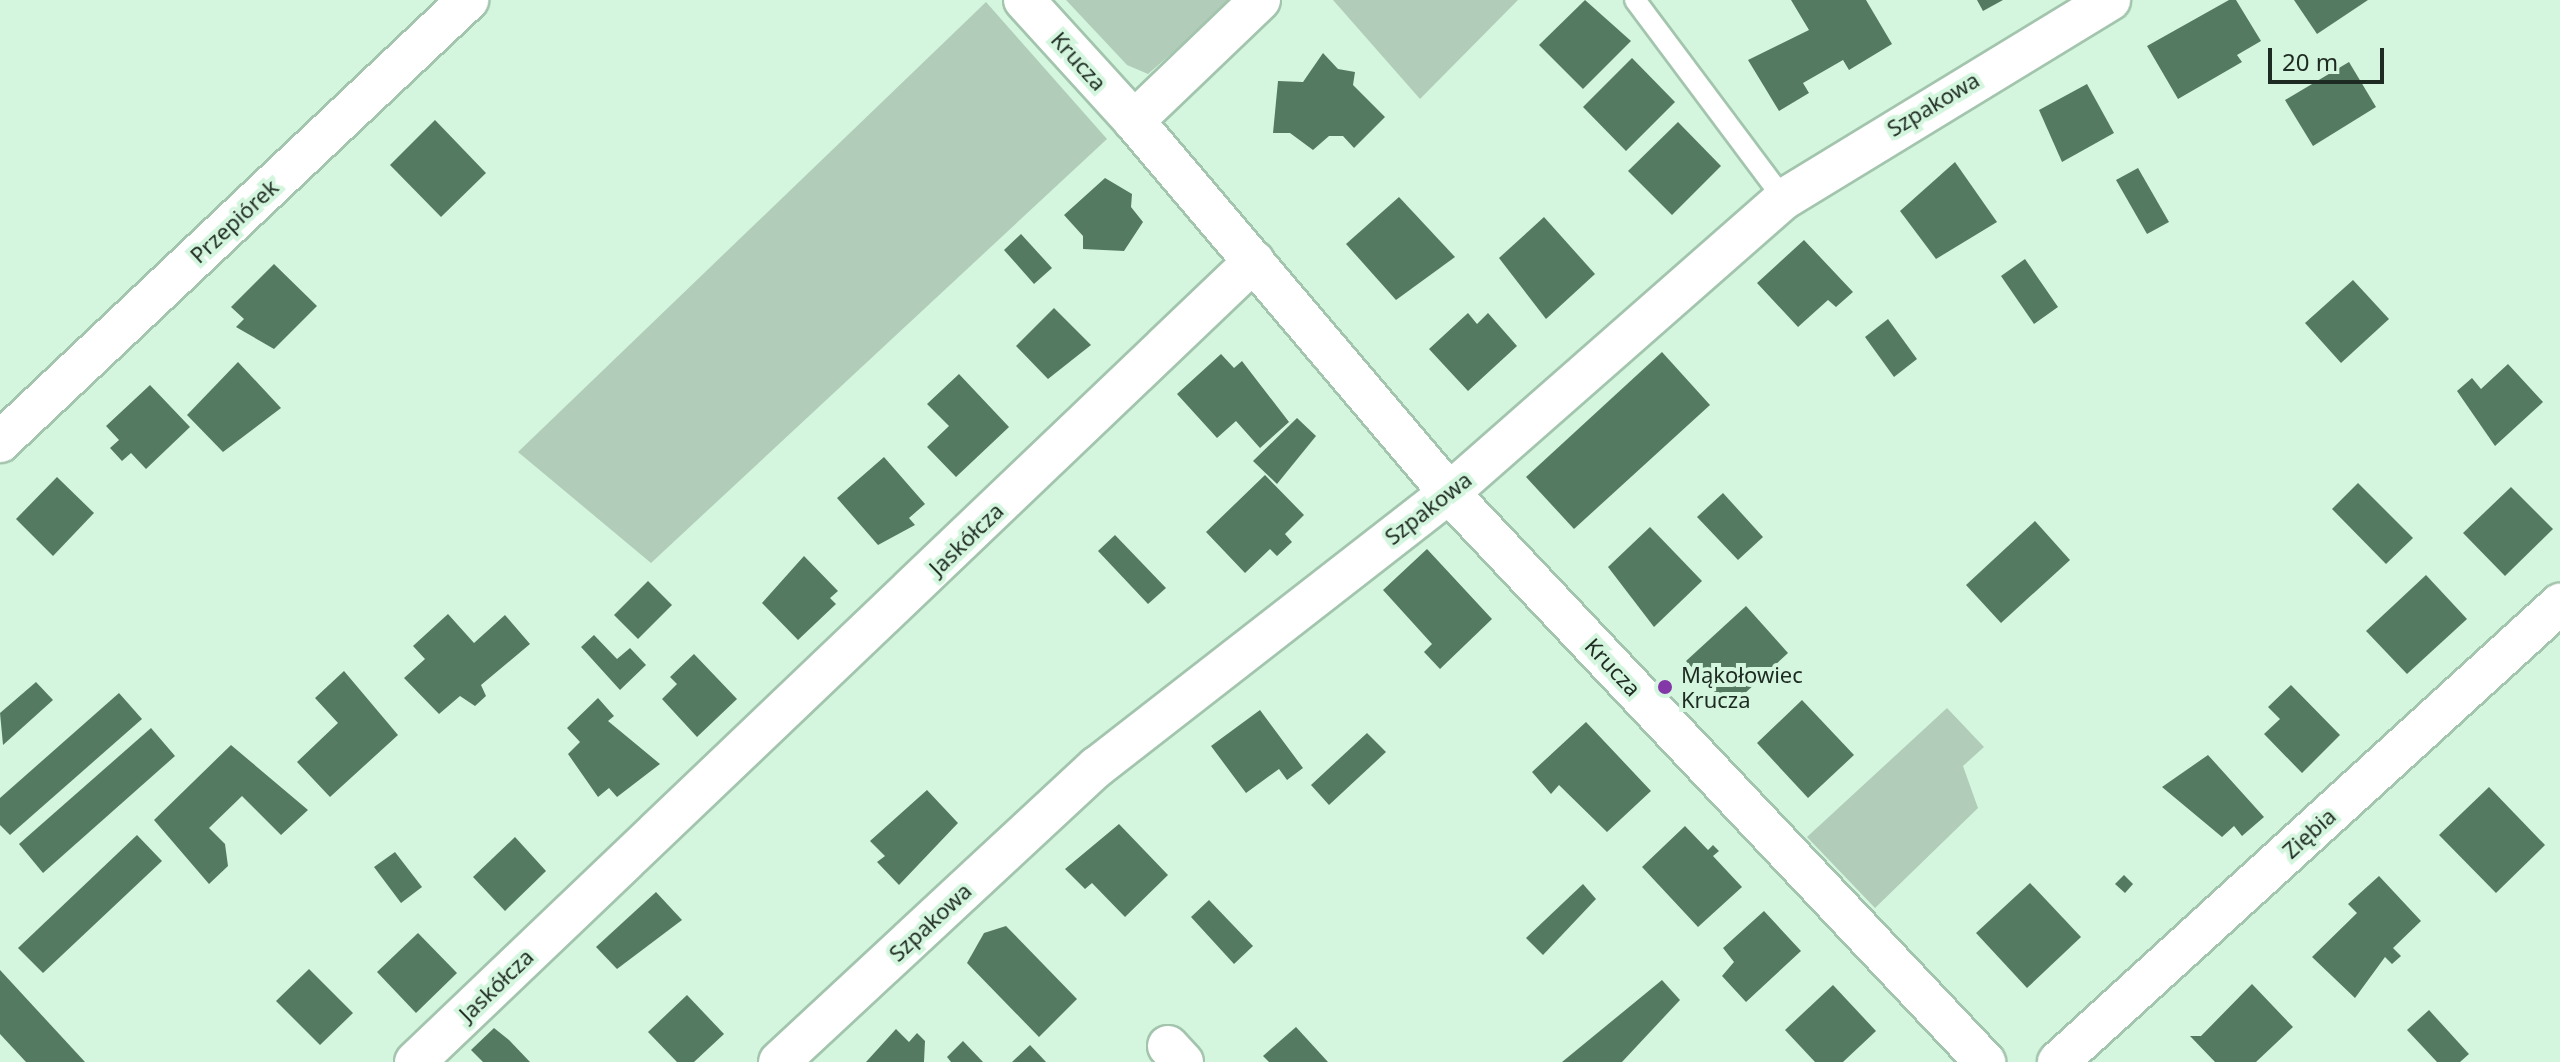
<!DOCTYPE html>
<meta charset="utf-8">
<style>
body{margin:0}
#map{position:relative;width:2560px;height:1062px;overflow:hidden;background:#d4f6de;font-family:"Noto Sans",sans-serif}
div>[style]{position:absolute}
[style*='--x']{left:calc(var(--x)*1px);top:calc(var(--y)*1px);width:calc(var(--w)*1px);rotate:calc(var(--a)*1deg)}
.green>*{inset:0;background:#b2ccba}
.building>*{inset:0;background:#547b61}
.roads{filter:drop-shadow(2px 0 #a3c4ad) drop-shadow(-2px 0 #a3c4ad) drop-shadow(0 2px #a3c4ad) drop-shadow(0 -2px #a3c4ad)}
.lane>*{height:20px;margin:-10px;padding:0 10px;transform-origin:10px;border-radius:10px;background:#fff}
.street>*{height:40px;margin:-20px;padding:0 20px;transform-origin:20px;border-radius:20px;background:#fff}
.dots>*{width:22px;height:22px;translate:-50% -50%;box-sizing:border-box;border:4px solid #d4f6de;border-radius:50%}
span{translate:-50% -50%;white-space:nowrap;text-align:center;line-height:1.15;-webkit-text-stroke:8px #d4f6de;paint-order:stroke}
.street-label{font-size:22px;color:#1e2b22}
.poi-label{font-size:22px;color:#1e2b22}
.left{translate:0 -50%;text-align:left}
.scale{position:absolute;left:2268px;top:48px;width:116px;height:36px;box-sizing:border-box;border:4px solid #1e2b22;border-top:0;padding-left:10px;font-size:24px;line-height:28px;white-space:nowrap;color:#1e2b22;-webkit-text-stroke:6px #d4f6de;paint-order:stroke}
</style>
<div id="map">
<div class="green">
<i style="clip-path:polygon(1066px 0,1233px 0,1148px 74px,1127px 65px)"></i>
<i style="clip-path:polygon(1333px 0,1518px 0,1420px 99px)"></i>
<i style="clip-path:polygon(986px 2px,1107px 139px,651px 563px,518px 452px)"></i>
<i style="clip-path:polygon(1947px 708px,1984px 747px,1963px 766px,1978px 808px,1875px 908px,1807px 837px)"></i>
</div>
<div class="building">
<i style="clip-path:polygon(1585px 0,1631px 41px,1583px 89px,1539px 45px)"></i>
<i style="clip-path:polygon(1791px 0,1866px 0,1892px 44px,1849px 70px,1843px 60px,1803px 83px,1809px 93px,1779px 111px,1748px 60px,1809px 30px)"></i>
<i style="clip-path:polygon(1977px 0,2003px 0,1983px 11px)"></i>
<i style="clip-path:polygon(2229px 0,2236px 0,2261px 41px,2237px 55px,2242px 62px,2178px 99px,2147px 46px)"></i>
<i style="clip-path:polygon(2294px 0,2368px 0,2317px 34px)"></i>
<i style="clip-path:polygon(1323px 53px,1338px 69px,1355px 72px,1353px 85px,1385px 117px,1354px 148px,1343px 136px,1329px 136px,1313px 150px,1290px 133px,1273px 133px,1278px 81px,1303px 82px)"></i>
<i style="clip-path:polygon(1632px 58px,1675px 102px,1626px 151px,1583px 107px)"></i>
<i style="clip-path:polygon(2349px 62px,2376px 107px,2313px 146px,2285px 100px)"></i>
<i style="clip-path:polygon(2087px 84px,2114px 133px,2062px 162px,2039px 110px)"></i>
<i style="clip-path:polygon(435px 120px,486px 173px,441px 217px,390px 165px)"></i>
<i style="clip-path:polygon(1678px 122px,1721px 166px,1672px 215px,1628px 171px)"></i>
<i style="clip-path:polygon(1955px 162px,1997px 222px,1936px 259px,1900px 211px)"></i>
<i style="clip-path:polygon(2138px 168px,2169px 222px,2147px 234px,2116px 180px)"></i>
<i style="clip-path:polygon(1105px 178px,1132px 194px,1131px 207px,1143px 222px,1124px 251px,1083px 249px,1083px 236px,1064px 215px)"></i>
<i style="clip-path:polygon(1399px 197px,1455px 257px,1396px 300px,1346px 244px)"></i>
<i style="clip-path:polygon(1544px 217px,1595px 274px,1546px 319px,1499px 258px)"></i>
<i style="clip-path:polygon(1021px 234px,1052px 268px,1034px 284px,1004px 250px)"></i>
<i style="clip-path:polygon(1804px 240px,1853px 292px,1836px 307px,1828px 300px,1798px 327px,1757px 283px)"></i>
<i style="clip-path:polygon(2025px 259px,2058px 307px,2034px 324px,2001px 276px)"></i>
<i style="clip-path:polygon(274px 264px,317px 306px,274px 349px,236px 327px,244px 319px,231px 307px)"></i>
<i style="clip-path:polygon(2353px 280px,2389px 319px,2341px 363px,2305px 323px)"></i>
<i style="clip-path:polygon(1054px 308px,1091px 345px,1048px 379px,1016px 346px)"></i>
<i style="clip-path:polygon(1468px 313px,1477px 324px,1488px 313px,1517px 346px,1468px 391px,1429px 349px)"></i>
<i style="clip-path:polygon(1888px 319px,1917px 359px,1894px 377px,1865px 337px)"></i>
<i style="clip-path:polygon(1662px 352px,1710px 405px,1574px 529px,1526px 477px)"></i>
<i style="clip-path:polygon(1221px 354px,1234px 368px,1242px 361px,1289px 422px,1260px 448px,1236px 421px,1217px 438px,1177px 394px)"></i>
<i style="clip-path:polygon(238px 362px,281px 408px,223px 452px,187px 415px)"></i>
<i style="clip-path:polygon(2508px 364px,2543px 402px,2495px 446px,2457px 391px,2472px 378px,2481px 389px)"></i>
<i style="clip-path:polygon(959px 374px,1009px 427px,956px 477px,927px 447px,949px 426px,927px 404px)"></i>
<i style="clip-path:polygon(150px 385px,190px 427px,146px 469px,131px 453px,122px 461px,110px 448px,119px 440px,106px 426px)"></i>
<i style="clip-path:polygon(1297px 418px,1316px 436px,1277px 484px,1253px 461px)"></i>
<i style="clip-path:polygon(884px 457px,925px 504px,909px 518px,915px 525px,878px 545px,837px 498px)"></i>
<i style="clip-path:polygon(1265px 475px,1304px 515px,1285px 534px,1292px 542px,1277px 556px,1270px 549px,1245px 573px,1206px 532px)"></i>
<i style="clip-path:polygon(57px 477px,94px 513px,53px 556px,16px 519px)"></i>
<i style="clip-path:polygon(2358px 483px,2413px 538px,2386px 564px,2332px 509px)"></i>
<i style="clip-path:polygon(2511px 487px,2553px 529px,2505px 576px,2463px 533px)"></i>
<i style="clip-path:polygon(1723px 493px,1763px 537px,1738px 560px,1697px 517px)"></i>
<i style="clip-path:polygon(2035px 521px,2070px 560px,2001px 623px,1966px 585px)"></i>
<i style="clip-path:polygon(1650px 527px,1702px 581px,1654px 627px,1608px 567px)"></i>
<i style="clip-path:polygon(1115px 535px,1166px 588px,1148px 604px,1098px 551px)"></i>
<i style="clip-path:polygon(1427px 549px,1492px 619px,1440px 669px,1424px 652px,1432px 644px,1383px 590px)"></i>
<i style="clip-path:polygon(804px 556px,838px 591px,830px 598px,836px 604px,798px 640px,762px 603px)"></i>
<i style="clip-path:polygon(2426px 575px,2467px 619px,2407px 674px,2366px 631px)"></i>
<i style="clip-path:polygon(648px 581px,672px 605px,638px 639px,614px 615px)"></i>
<i style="clip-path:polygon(1746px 606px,1788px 653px,1729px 708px,1686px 661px)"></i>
<i style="clip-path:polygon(448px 614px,474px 643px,505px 615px,530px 644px,481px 685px,486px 696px,475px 706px,460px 696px,439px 714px,404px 678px,425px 659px,413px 646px)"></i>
<i style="clip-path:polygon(594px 635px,617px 659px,630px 648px,646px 665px,620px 690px,581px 647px)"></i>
<i style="clip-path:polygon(694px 654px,737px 699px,697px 737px,662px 699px,677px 684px,670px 677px)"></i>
<i style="clip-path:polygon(344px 671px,398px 735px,330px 797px,297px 762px,338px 723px,315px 698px)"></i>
<i style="clip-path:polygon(36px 682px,53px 700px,3px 745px,0 713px)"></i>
<i style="clip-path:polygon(2291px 685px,2340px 735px,2302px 773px,2264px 734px,2280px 719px,2268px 707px)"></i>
<i style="clip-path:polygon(119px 693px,142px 719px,10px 835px,0 825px,0 798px)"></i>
<i style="clip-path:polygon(598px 698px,614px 716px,608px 721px,660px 764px,617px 797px,609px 788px,598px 797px,568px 754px,580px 742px,567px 728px)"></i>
<i style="clip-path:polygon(1802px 700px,1854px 755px,1808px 798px,1757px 743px)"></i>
<i style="clip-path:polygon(1260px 710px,1303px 768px,1287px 780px,1279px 769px,1246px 793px,1211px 746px)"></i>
<i style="clip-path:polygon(1586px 722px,1651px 791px,1607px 832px,1559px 785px,1551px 794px,1532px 772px)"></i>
<i style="clip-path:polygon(151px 728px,175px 756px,43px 873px,19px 844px)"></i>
<i style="clip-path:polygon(1367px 733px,1386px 752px,1329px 805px,1311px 785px)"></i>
<i style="clip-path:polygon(231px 745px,308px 810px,281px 835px,242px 796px,209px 828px,225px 844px,228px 866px,209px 884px,154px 820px)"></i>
<i style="clip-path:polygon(2208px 755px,2264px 817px,2242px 836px,2234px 826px,2222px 837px,2162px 787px)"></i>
<i style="clip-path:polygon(2489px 787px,2545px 845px,2496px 893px,2439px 835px)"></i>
<i style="clip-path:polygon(927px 790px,958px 823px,899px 885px,877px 862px,885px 856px,870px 841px)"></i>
<i style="clip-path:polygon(1119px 824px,1168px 875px,1125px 917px,1092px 883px,1085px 889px,1065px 869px)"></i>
<i style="clip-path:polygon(1685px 826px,1708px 850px,1713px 845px,1719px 851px,1713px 856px,1742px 887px,1698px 927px,1642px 867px)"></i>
<i style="clip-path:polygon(137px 835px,162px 861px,43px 973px,18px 948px)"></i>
<i style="clip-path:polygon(515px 837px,546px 871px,505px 911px,473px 877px)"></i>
<i style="clip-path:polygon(395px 852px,422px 887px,401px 903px,374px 867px)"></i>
<i style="clip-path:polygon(2124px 875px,2133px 884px,2125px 893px,2115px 884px)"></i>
<i style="clip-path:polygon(2379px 876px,2421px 921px,2393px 948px,2401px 956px,2392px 964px,2385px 957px,2355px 998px,2312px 957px,2357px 913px,2348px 904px)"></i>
<i style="clip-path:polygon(2030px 883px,2081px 937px,2027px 988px,1976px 933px)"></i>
<i style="clip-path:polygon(1583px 884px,1596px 899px,1543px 955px,1526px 938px)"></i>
<i style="clip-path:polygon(656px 892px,682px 920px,617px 969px,596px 947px)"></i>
<i style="clip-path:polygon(1209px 900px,1253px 946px,1234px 964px,1191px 917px)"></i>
<i style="clip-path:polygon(1764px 911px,1801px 951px,1746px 1002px,1722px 976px,1734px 962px,1723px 948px)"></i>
<i style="clip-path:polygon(1006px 926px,1077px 999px,1039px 1037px,967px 963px,984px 933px)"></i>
<i style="clip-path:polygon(418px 933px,457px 973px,416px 1013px,377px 972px)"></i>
<i style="clip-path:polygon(309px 969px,353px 1013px,320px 1045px,276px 1001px)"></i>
<i style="clip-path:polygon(0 970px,85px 1062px,26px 1062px,0 1034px)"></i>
<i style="clip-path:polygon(1662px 980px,1680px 1000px,1622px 1062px,1562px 1062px)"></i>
<i style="clip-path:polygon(2252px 984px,2293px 1027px,2256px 1062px,2215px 1062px,2190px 1036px,2201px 1036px)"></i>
<i style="clip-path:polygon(1833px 985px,1876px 1031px,1843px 1062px,1815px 1062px,1785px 1030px)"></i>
<i style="clip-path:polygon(687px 995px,724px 1034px,694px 1062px,677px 1062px,648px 1032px)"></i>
<i style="clip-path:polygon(2429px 1010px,2469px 1054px,2460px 1062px,2437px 1062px,2407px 1030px)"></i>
<i style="clip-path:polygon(1296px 1027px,1328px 1062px,1269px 1062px,1263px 1056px)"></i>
<i style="clip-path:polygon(494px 1028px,509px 1040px,530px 1062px,483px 1062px,471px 1050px)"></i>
<i style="clip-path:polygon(896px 1029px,909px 1042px,917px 1033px,925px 1041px,924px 1062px,866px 1062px)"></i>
<i style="clip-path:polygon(963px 1041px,983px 1062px,951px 1062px,947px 1057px)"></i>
<i style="clip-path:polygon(1030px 1045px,1046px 1062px,1012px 1062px)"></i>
</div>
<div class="roads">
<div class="lane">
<i style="--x:1635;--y:0;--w:249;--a:53.2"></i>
</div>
<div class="street">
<i style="--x:1024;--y:0;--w:164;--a:47.7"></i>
<i style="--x:1260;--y:0;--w:175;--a:136.2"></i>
<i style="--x:1134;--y:121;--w:487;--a:49.7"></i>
<i style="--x:1449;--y:493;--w:782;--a:46.71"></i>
<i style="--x:0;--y:442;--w:644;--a:-43.36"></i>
<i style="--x:1168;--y:1046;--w:22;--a:47"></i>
<i style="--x:415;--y:1062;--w:1160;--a:-43.67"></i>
<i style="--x:779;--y:1062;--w:434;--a:-42.9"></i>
<i style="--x:1097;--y:767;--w:446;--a:-37.9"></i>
<i style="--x:1449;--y:493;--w:446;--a:-41.3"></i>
<i style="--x:1784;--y:199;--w:382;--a:-31.4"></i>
<i style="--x:2058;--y:1062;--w:680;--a:-42.38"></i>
</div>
</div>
<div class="dots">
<i style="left:1665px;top:687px;background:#8437a7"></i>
</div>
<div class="street-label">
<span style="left:1079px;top:61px;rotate:48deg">Krucza</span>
<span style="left:1933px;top:104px;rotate:-31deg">Szpakowa</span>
<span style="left:234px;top:221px;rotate:-43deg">Przepiórek</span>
<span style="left:1428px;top:508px;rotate:-38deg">Szpakowa</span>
<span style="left:966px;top:539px;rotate:-44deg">Jaskółcza</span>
<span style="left:1613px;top:667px;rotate:47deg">Krucza</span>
<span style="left:2309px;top:833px;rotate:-42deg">Ziębia</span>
<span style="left:930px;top:922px;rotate:-43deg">Szpakowa</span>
<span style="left:496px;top:985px;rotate:-44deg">Jaskółcza</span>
</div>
<div class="poi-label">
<span class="left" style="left:1681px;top:687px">Mąkołowiec<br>Krucza</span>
</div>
<div class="scale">20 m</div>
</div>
